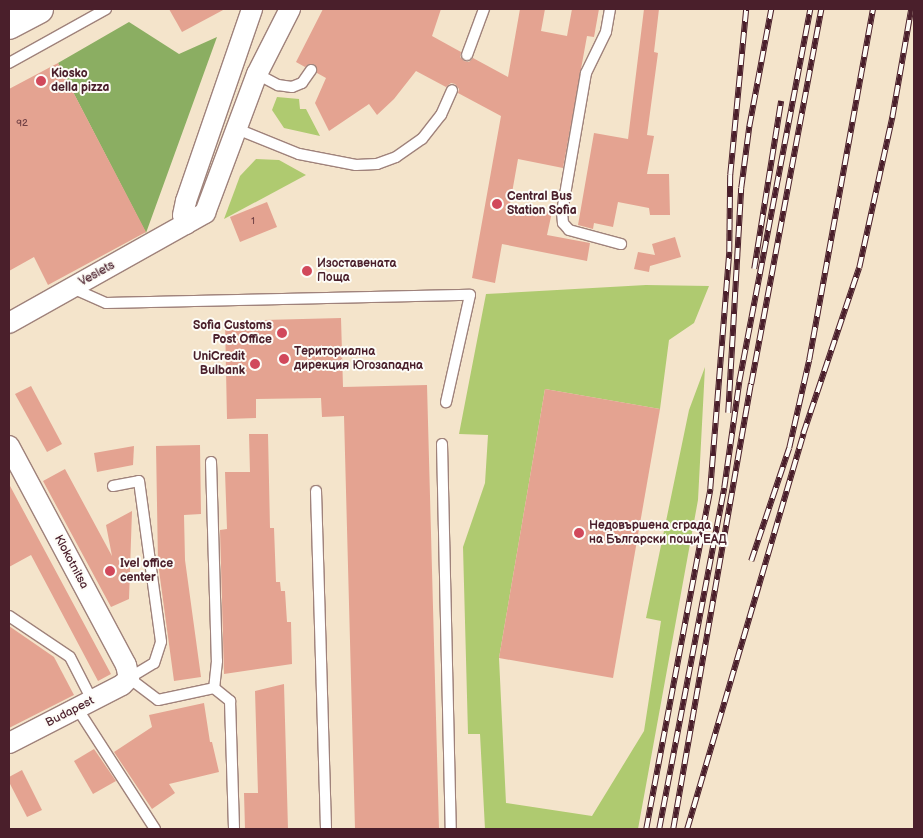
<!DOCTYPE html>
<meta charset="utf-8">
<style>
body{margin:0}
#map{position:relative;width:923px;height:838px;overflow:hidden;background:#f4e4cb;font-family:"Balsamiq Sans",sans-serif}
div>[style]{position:absolute}
[style*='--x']{left:calc(var(--x)*1px);top:calc(var(--y)*1px);width:calc(var(--w)*1px);rotate:calc(var(--a)*1deg)}
.green>*{inset:0;background:#afca70}
.forest>*{inset:0;background:#8bae62}
.building>*{inset:0;background:#e4a391}
.roads{filter:drop-shadow(1px 0 #9f827b) drop-shadow(-1px 0 #9f827b) drop-shadow(0 1px #9f827b) drop-shadow(0 -1px #9f827b)}
.lane>*{height:10px;margin:-5px;padding:0 5px;transform-origin:5px;border-radius:5px;background:#fff}
.street>*{height:20px;margin:-10px;padding:0 10px;transform-origin:10px;border-radius:10px;background:#fff}
.primary>*{height:28px;margin:-14px;padding:0 14px;transform-origin:14px;border-radius:14px;background:#fff}
.rail>*{height:5.5px;margin-top:-2.75px;transform-origin:0;background:repeating-linear-gradient(90deg,#fdfcf7 0 11px,#4a1f2b 0 22px);box-sizing:border-box;border-block:1px solid #4a1f2b}
.dots>*{width:14px;height:14px;translate:-50% -50%;box-sizing:border-box;border:2px solid #fdfcf7;border-radius:50%}
span{translate:-50% -50%;white-space:nowrap;text-align:center;line-height:1.15;-webkit-text-stroke:4px #fdfcf7;paint-order:stroke}
.number-label{font-size:10px;color:#704044}
.number-label span{-webkit-text-stroke-width:0}
.poi-label{font-size:12px;color:#4a1f2b;font-weight:700}
.left{translate:0 -50%;text-align:left}
.right{translate:-100% -50%;text-align:right}
.street-label{font-size:12px;color:#4a1f2b}
.frame{position:absolute;inset:0;border:10px solid #4a1f2b;pointer-events:none}
</style>
<div id="map">
<div class="green">
<i style="clip-path:polygon(277px 97px,299px 99px,300px 109px,306px 109px,320px 136px,284px 128px,272px 110px)"></i>
<i style="clip-path:polygon(256px 159px,279px 160px,306px 175px,224px 219px,240px 176px)"></i>
<i style="clip-path:polygon(646px 285px,709px 286px,694px 323px,669px 340px,660px 409px,545px 389px,499px 658px,506px 803px,592px 816px,644px 731px,661px 621px,646px 618px,689px 410px,705px 367px,698px 500px,638px 829px,485px 829px,480px 734px,468px 734px,463px 547px,485px 483px,488px 435px,459px 434px,486px 294px)"></i>
</div>
<div class="forest">
<i style="clip-path:polygon(129px 22px,179px 54px,217px 37px,146px 233px,58px 63px)"></i>
</div>
<div class="building">
<i style="clip-path:polygon(169px 9px,225px 9px,182px 32px)"></i>
<i style="clip-path:polygon(323px 9px,441px 9px,432px 36px,461px 52px,460px 57px,464px 61px,469px 62px,473px 58px,508px 77px,520px 9px,545px 9px,541px 31px,567px 36px,572px 9px,599px 9px,594px 37px,587px 36px,563px 168px,518px 159px,510px 204px,552px 212px,547px 235px,590px 243px,587px 261px,502px 244px,495px 283px,472px 278px,501px 116px,458px 93px,459px 89px,455px 84px,451px 83px,446px 87px,416px 71px,394px 99px,377px 115px,369px 104px,329px 131px,315px 103px,326px 78px,317px 73px,317px 68px,314px 64px,309px 64px,305px 67px,296px 62px)"></i>
<i style="clip-path:polygon(644px 9px,659px 9px,654px 52px,658px 53px,647px 135px,654px 136px,647px 174px,669px 174px,670px 215px,650px 215px,649px 208px,618px 202px,613px 227px,594px 223px,593px 229px,578px 225px,594px 133px,628px 139px)"></i>
<i style="clip-path:polygon(58px 63px,146px 232px,48px 285px,34px 257px,9px 271px,9px 89px)"></i>
<i style="clip-path:polygon(267px 202px,277px 227px,240px 242px,230px 217px)"></i>
<i style="clip-path:polygon(675px 237px,681px 257px,650px 266px,649px 272px,634px 269px,638px 252px,655px 255px,652px 244px)"></i>
<i style="clip-path:polygon(341px 318px,343px 387px,427px 385px,439px 829px,355px 829px,344px 416px,322px 417px,321px 398px,256px 399px,256px 418px,227px 419px,225px 321px)"></i>
<i style="clip-path:polygon(31px 386px,62px 444px,47px 452px,15px 394px)"></i>
<i style="clip-path:polygon(545px 389px,660px 409px,613px 678px,499px 658px)"></i>
<i style="clip-path:polygon(249px 434px,268px 434px,270px 528px,274px 528px,276px 582px,280px 582px,281px 591px,285px 591px,287px 622px,291px 622px,292px 664px,224px 674px,220px 530px,227px 529px,225px 472px,250px 472px)"></i>
<i style="clip-path:polygon(200px 445px,201px 514px,184px 515px,185px 560px,201px 677px,174px 681px,158px 563px,156px 446px)"></i>
<i style="clip-path:polygon(134px 446px,133px 465px,97px 472px,94px 453px)"></i>
<i style="clip-path:polygon(65px 469px,112px 556px,106px 525px,132px 511px,129px 599px,111px 607px,43px 481px)"></i>
<i style="clip-path:polygon(9px 484px,111px 674px,98px 681px,31px 555px,9px 567px)"></i>
<i style="clip-path:polygon(9px 626px,54px 657px,74px 695px,9px 728px)"></i>
<i style="clip-path:polygon(284px 684px,288px 829px,245px 829px,244px 793px,258px 793px,255px 691px)"></i>
<i style="clip-path:polygon(204px 703px,210px 742px,212px 742px,219px 772px,169px 784px,175px 793px,152px 809px,114px 752px,152px 727px,149px 715px)"></i>
<i style="clip-path:polygon(94px 749px,116px 781px,93px 794px,74px 761px)"></i>
<i style="clip-path:polygon(22px 770px,42px 810px,27px 817px,9px 782px,9px 777px)"></i>
</div>
<div class="roads">
<div class="lane">
<i style="--x:610;--y:9;--w:23;--a:100"></i>
<i style="--x:606;--y:32;--w:46;--a:116"></i>
<i style="--x:586;--y:73;--w:141;--a:99.8"></i>
<i style="--x:562;--y:212;--w:11;--a:85"></i>
<i style="--x:563;--y:223;--w:9;--a:49"></i>
<i style="--x:569;--y:230;--w:54;--a:15.1"></i>
<i style="--x:467;--y:55;--w:49;--a:-69.7"></i>
<i style="--x:9;--y:63;--w:111;--a:-29.1"></i>
<i style="--x:257;--y:74;--w:24;--a:28"></i>
<i style="--x:278;--y:85;--w:14;--a:8"></i>
<i style="--x:292;--y:87;--w:11;--a:-22"></i>
<i style="--x:302;--y:83;--w:16;--a:-55"></i>
<i style="--x:237;--y:129;--w:67;--a:22"></i>
<i style="--x:299;--y:154;--w:58;--a:10.9"></i>
<i style="--x:356;--y:165;--w:21;--a:-3"></i>
<i style="--x:377;--y:164;--w:20;--a:-20"></i>
<i style="--x:396;--y:157;--w:32;--a:-35"></i>
<i style="--x:422;--y:139;--w:31;--a:-52"></i>
<i style="--x:441;--y:115;--w:27;--a:-66"></i>
<i style="--x:72;--y:288;--w:37;--a:24"></i>
<i style="--x:106;--y:303;--w:364;--a:-1.3"></i>
<i style="--x:470;--y:295;--w:110;--a:102.6"></i>
<i style="--x:442;--y:444;--w:385;--a:88.7"></i>
<i style="--x:211;--y:462;--w:199;--a:88.3"></i>
<i style="--x:217;--y:661;--w:27;--a:96"></i>
<i style="--x:113;--y:486;--w:26;--a:-11"></i>
<i style="--x:139;--y:481;--w:162;--a:82.2"></i>
<i style="--x:161;--y:642;--w:22;--a:108"></i>
<i style="--x:154;--y:663;--w:29;--a:149"></i>
<i style="--x:129;--y:678;--w:36;--a:37"></i>
<i style="--x:158;--y:700;--w:57;--a:-12.1"></i>
<i style="--x:214;--y:688;--w:21;--a:39"></i>
<i style="--x:230;--y:701;--w:128;--a:88.2"></i>
<i style="--x:316;--y:491;--w:338;--a:88.3"></i>
<i style="--x:9;--y:616;--w:73;--a:33.9"></i>
<i style="--x:70;--y:657;--w:48;--a:62.9"></i>
<i style="--x:77;--y:708;--w:144;--a:57.2"></i>
</div>
<div class="street">
<i style="--x:186;--y:224;--w:9;--a:-108"></i>
<i style="--x:183;--y:215;--w:14;--a:-78"></i>
<i style="--x:186;--y:201;--w:203;--a:-71"></i>
<i style="--x:9;--y:323;--w:225;--a:-29.3"></i>
<i style="--x:205;--y:213;--w:148;--a:-69.5"></i>
<i style="--x:257;--y:74;--w:73;--a:-63.1"></i>
<i style="--x:9;--y:446;--w:248;--a:61.9"></i>
<i style="--x:126;--y:665;--w:13;--a:77"></i>
<i style="--x:129;--y:678;--w:10;--a:135"></i>
<i style="--x:122;--y:685;--w:127;--a:152.8"></i>
</div>
<div class="primary">
<i style="--x:9;--y:25;--w:34;--a:-28"></i>
</div>
</div>
<div class="rail">
<i style="--x:754;--y:269;--w:170;--a:-80.9"></i>
<i style="--x:728;--y:413;--w:225;--a:-86.7"></i>
<i style="--x:741;--y:188;--w:62;--a:-82.5"></i>
<i style="--x:749;--y:127;--w:120;--a:-79.4"></i>
<i style="--x:751;--y:561;--w:119;--a:-71.4"></i>
<i style="--x:789;--y:448;--w:90;--a:-77.2"></i>
<i style="--x:809;--y:360;--w:357;--a:-79.7"></i>
<i style="--x:646;--y:829;--w:346;--a:-79.3"></i>
<i style="--x:710;--y:489;--w:238;--a:-85.4"></i>
<i style="--x:729;--y:252;--w:77;--a:-89.3"></i>
<i style="--x:730;--y:175;--w:167;--a:-84.5"></i>
<i style="--x:659;--y:829;--w:347;--a:-79.2"></i>
<i style="--x:724;--y:488;--w:107;--a:-81.9"></i>
<i style="--x:739;--y:382;--w:380;--a:-79.2"></i>
<i style="--x:673;--y:829;--w:452;--a:-80.1"></i>
<i style="--x:751;--y:384;--w:381;--a:-79.4"></i>
<i style="--x:687;--y:829;--w:412;--a:-73.6"></i>
<i style="--x:803;--y:434;--w:175;--a:-71.4"></i>
<i style="--x:859;--y:268;--w:154;--a:-77.6"></i>
<i style="--x:892;--y:118;--w:111;--a:-80.1"></i>
</div>
<div class="dots">
<i style="left:41px;top:81px;background:#d1495b"></i>
<i style="left:497px;top:204px;background:#d1495b"></i>
<i style="left:307px;top:271px;background:#d1495b"></i>
<i style="left:282px;top:333px;background:#d1495b"></i>
<i style="left:284px;top:359px;background:#d1495b"></i>
<i style="left:255px;top:364px;background:#d1495b"></i>
<i style="left:579px;top:533px;background:#d1495b"></i>
<i style="left:110px;top:571px;background:#d1495b"></i>
</div>
<div class="number-label">
<span style="left:22px;top:124px">92</span>
<span style="left:253px;top:222px">1</span>
</div>
<div class="poi-label">
<span class="left" style="left:51px;top:81px">Kiosko<br>della pizza</span>
<span class="left" style="left:507px;top:204px">Central Bus<br>Station Sofia</span>
<span class="left" style="left:317px;top:271px">Изоставената<br>Поща</span>
<span class="right" style="left:272px;top:333px">Sofia Customs<br>Post Office</span>
<span class="left" style="left:294px;top:359px">Териториална<br>дирекция Югозападна</span>
<span class="right" style="left:245px;top:364px">UniCredit<br>Bulbank</span>
<span class="left" style="left:589px;top:533px">Недовършена сграда<br>на Български пощи ЕАД</span>
<span class="left" style="left:120px;top:571px">Ivel office<br>center</span>
</div>
<div class="street-label">
<span style="left:97px;top:274px;rotate:-29deg">Veslets</span>
<span style="left:71px;top:562px;rotate:62deg">Klokotnitsa</span>
<span style="left:70px;top:712px;rotate:-27deg">Budapest</span>
</div>
<div class="frame"></div>
</div>
